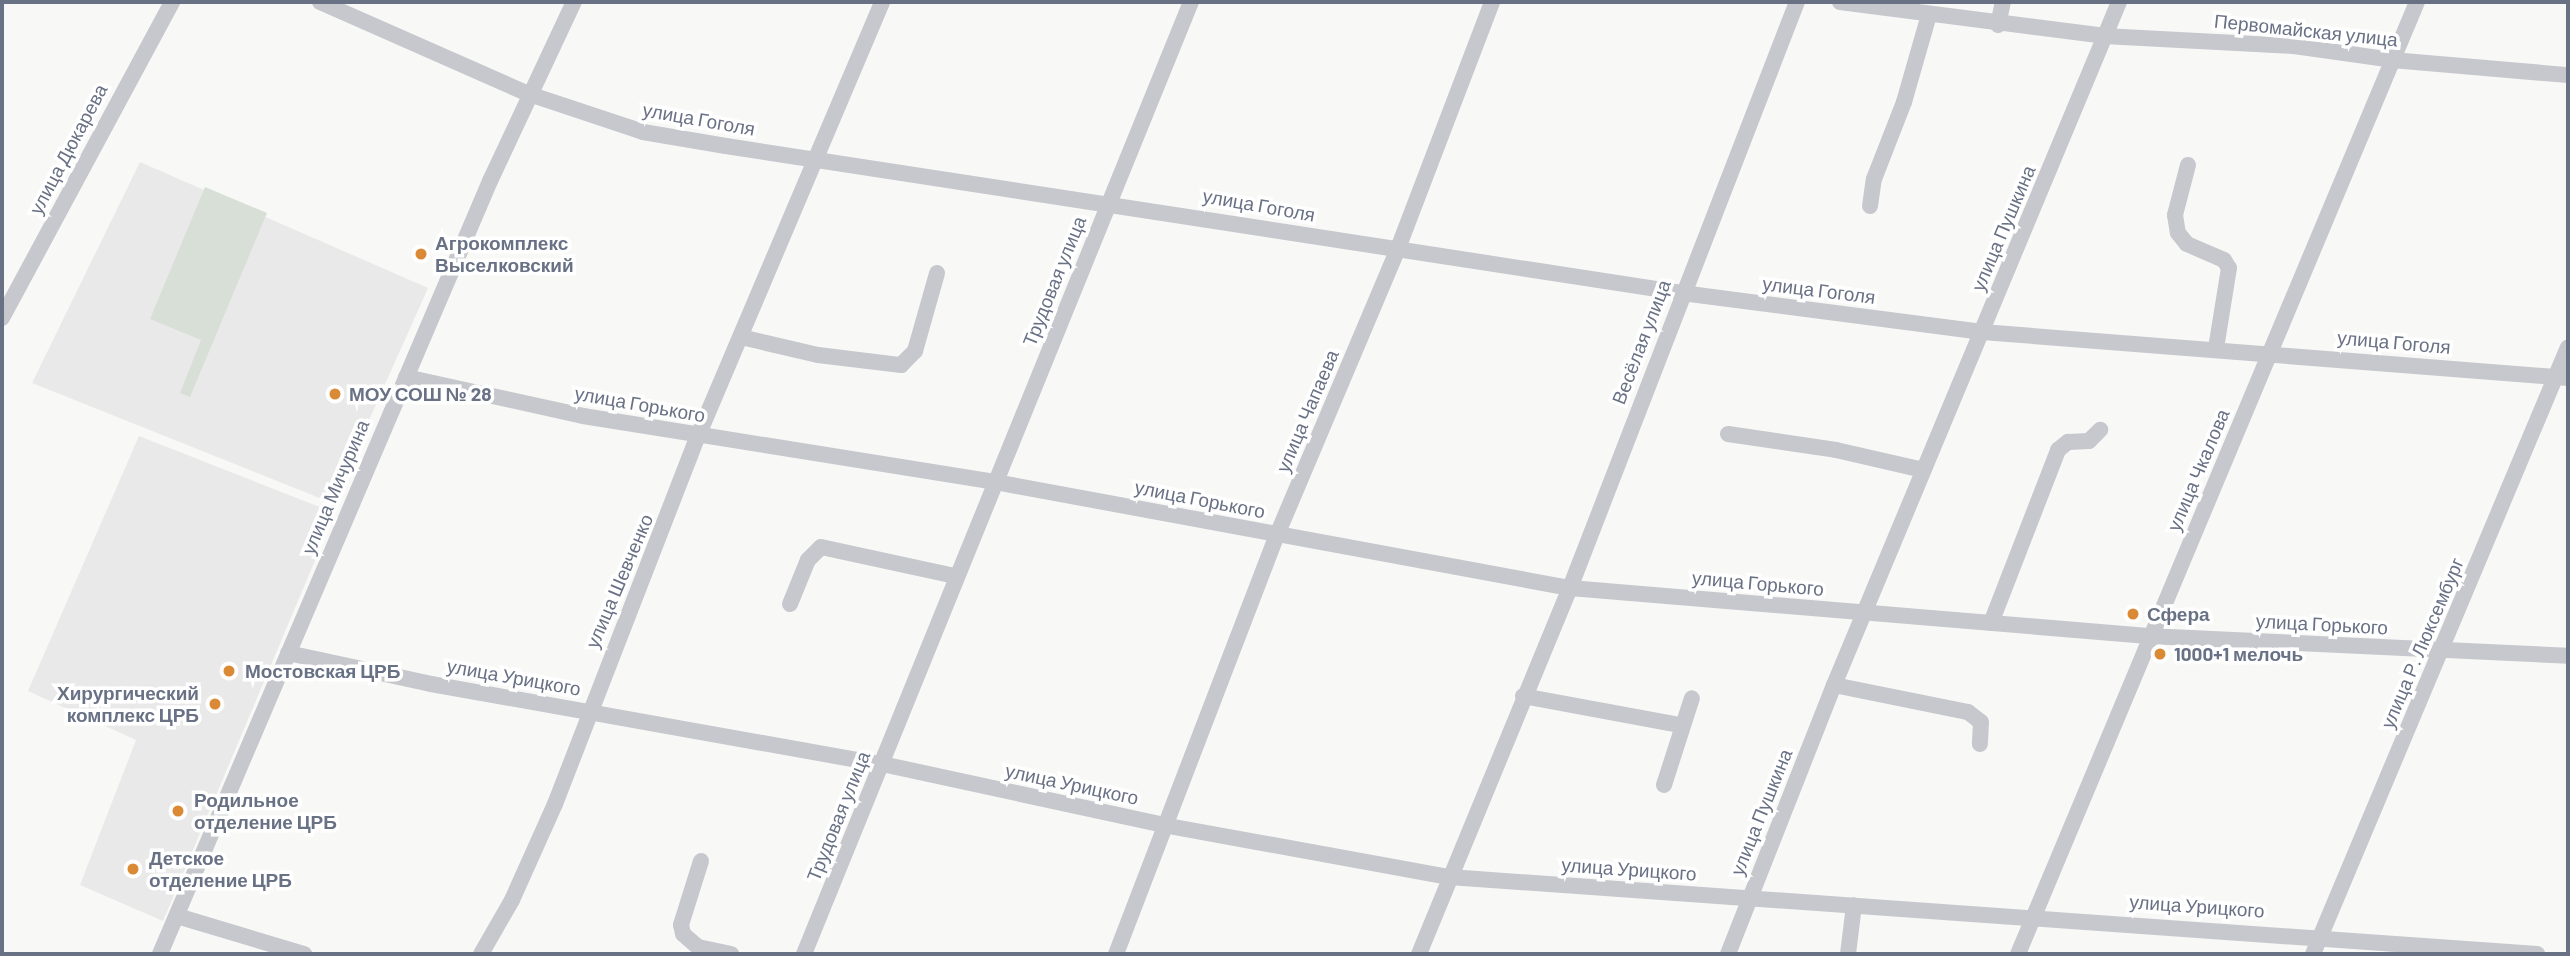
<!DOCTYPE html>
<meta charset="utf-8">
<style>
body{margin:0}
#map{position:relative;width:2570px;height:956px;overflow:hidden;background:#f8f8f6;font-family:Barlow,sans-serif}
div>[style]{position:absolute}
[style*='--x']{left:calc(var(--x)*1px);top:calc(var(--y)*1px);width:calc(var(--w)*1px);rotate:calc(var(--a)*1deg)}
.built>*{inset:0;background:#e9e9e9}
.green>*{inset:0;background:#d8dfd7}
.minor>*{height:16px;margin:-8px;padding:0 8px;transform-origin:8px;border-radius:8px;background:#c7c8cd}
.dots>*{width:19px;height:19px;translate:-50% -50%;box-sizing:border-box;border:4px solid #fff;border-radius:50%}
span{translate:-50% -50%;white-space:nowrap;text-align:center;line-height:1.15;-webkit-text-stroke:7px #fff;paint-order:stroke}
.street-label{font-size:19px;color:#697185}
.poi-label{font-size:19px;color:#697185;font-weight:700}
.left{translate:0 -50%;text-align:left}
.right{translate:-100% -50%;text-align:right}
.frame{position:absolute;inset:0;border:4px solid #697185;pointer-events:none}
</style>
<div id="map">
<div class="built">
<i style="clip-path:polygon(140px 162px,428px 288px,332px 503px,32px 383px)"></i>
<i style="clip-path:polygon(139px 436px,335px 513px,163px 921px,80px 885px,136px 740px,28px 691px)"></i>
</div>
<div class="green">
<i style="clip-path:polygon(205px 187px,267px 213px,190px 397px,180px 393px,201px 340px,150px 319px)"></i>
</div>
<div class="minor">
<i style="--x:320;--y:2;--w:228;--a:23.8"></i>
<i style="--x:529;--y:94;--w:120;--a:18.4"></i>
<i style="--x:643;--y:132;--w:84;--a:9.6"></i>
<i style="--x:726;--y:146;--w:967;--a:8.74"></i>
<i style="--x:1682;--y:293;--w:303;--a:7.4"></i>
<i style="--x:1982;--y:332;--w:588;--a:4.49"></i>
<i style="--x:1840;--y:2;--w:266;--a:7.3"></i>
<i style="--x:2104;--y:36;--w:190;--a:3"></i>
<i style="--x:2294;--y:46;--w:99;--a:8.1"></i>
<i style="--x:2392;--y:60;--w:177;--a:4.9"></i>
<i style="--x:1998;--y:25;--w:24;--a:-78"></i>
<i style="--x:2188;--y:165;--w:52;--a:104.6"></i>
<i style="--x:2175;--y:215;--w:18;--a:81"></i>
<i style="--x:2178;--y:233;--w:14;--a:51"></i>
<i style="--x:2187;--y:244;--w:40;--a:23.4"></i>
<i style="--x:2224;--y:260;--w:9;--a:58"></i>
<i style="--x:2229;--y:268;--w:81;--a:99.2"></i>
<i style="--x:1870;--y:206;--w:27;--a:-82"></i>
<i style="--x:1874;--y:179;--w:83;--a:-68.7"></i>
<i style="--x:1904;--y:102;--w:91;--a:-74"></i>
<i style="--x:2;--y:318;--w:359;--a:-61.7"></i>
<i style="--x:741;--y:337;--w:79;--a:13.2"></i>
<i style="--x:818;--y:355;--w:84;--a:6.9"></i>
<i style="--x:901;--y:365;--w:20;--a:-45"></i>
<i style="--x:915;--y:351;--w:81;--a:-74.2"></i>
<i style="--x:406;--y:377;--w:181;--a:12.4"></i>
<i style="--x:583;--y:416;--w:417;--a:9.1"></i>
<i style="--x:995;--y:482;--w:585;--a:10.45"></i>
<i style="--x:1570;--y:588;--w:580;--a:4.75"></i>
<i style="--x:2148;--y:636;--w:420;--a:2.7"></i>
<i style="--x:1728;--y:434;--w:109;--a:8.4"></i>
<i style="--x:1836;--y:450;--w:89;--a:12.9"></i>
<i style="--x:790;--y:604;--w:48;--a:-67.8"></i>
<i style="--x:808;--y:560;--w:18;--a:-45"></i>
<i style="--x:821;--y:547;--w:137;--a:12.2"></i>
<i style="--x:1991;--y:623;--w:186;--a:-68.8"></i>
<i style="--x:2058;--y:450;--w:13;--a:-39"></i>
<i style="--x:2068;--y:442;--w:21;--a:-3"></i>
<i style="--x:2089;--y:441;--w:16;--a:-45"></i>
<i style="--x:288;--y:653;--w:146;--a:12.2"></i>
<i style="--x:431;--y:684;--w:458;--a:10.1"></i>
<i style="--x:882;--y:764;--w:288;--a:12.2"></i>
<i style="--x:1163;--y:825;--w:291;--a:10.3"></i>
<i style="--x:1449;--y:877;--w:1091;--a:4.05"></i>
<i style="--x:1834;--y:685;--w:137;--a:11.4"></i>
<i style="--x:1968;--y:712;--w:16;--a:38"></i>
<i style="--x:1981;--y:722;--w:22;--a:93"></i>
<i style="--x:1523;--y:696;--w:160;--a:10.5"></i>
<i style="--x:1664;--y:785;--w:91;--a:-72.2"></i>
<i style="--x:701;--y:861;--w:67;--a:107.4"></i>
<i style="--x:681;--y:925;--w:9;--a:77"></i>
<i style="--x:683;--y:934;--w:20;--a:41"></i>
<i style="--x:698;--y:947;--w:34;--a:12"></i>
<i style="--x:177;--y:916;--w:133;--a:16.7"></i>
<i style="--x:160;--y:954;--w:840;--a:-66.88"></i>
<i style="--x:490;--y:181;--w:198;--a:-64.9"></i>
<i style="--x:481;--y:954;--w:62;--a:-60.1"></i>
<i style="--x:512;--y:900;--w:105;--a:-65.9"></i>
<i style="--x:555;--y:804;--w:395;--a:-68.8"></i>
<i style="--x:698;--y:436;--w:471;--a:-67"></i>
<i style="--x:804;--y:954;--w:1028;--a:-67.88"></i>
<i style="--x:1116;--y:954;--w:449;--a:-69"></i>
<i style="--x:1277;--y:535;--w:308;--a:-67.1"></i>
<i style="--x:1397;--y:251;--w:267;--a:-69.1"></i>
<i style="--x:1419;--y:954;--w:396;--a:-67.6"></i>
<i style="--x:1570;--y:588;--w:628;--a:-68.83"></i>
<i style="--x:1728;--y:954;--w:289;--a:-68.5"></i>
<i style="--x:1834;--y:685;--w:740;--a:-67.35"></i>
<i style="--x:1848;--y:954;--w:49;--a:-83"></i>
<i style="--x:2018;--y:954;--w:1032;--a:-67.26"></i>
<i style="--x:2313;--y:954;--w:658;--a:-67.21"></i>
</div>
<div class="dots">
<i style="left:421px;top:254px;background:#da8934"></i>
<i style="left:335px;top:394px;background:#da8934"></i>
<i style="left:2133px;top:614px;background:#da8934"></i>
<i style="left:2160px;top:654px;background:#da8934"></i>
<i style="left:229px;top:671px;background:#da8934"></i>
<i style="left:215px;top:704px;background:#da8934"></i>
<i style="left:178px;top:811px;background:#da8934"></i>
<i style="left:133px;top:869px;background:#da8934"></i>
</div>
<div class="street-label">
<span style="left:2306px;top:30px;rotate:6deg">Первомайская улица</span>
<span style="left:699px;top:119px;rotate:10deg">улица Гоголя</span>
<span style="left:68px;top:149px;rotate:-62deg">улица Дюкарева</span>
<span style="left:1259px;top:205px;rotate:10deg">улица Гоголя</span>
<span style="left:2003px;top:228px;rotate:-67deg">улица Пушкина</span>
<span style="left:1054px;top:281px;rotate:-68deg">Трудовая улица</span>
<span style="left:1819px;top:290px;rotate:7deg">улица Гоголя</span>
<span style="left:1641px;top:342px;rotate:-69deg">Весёлая улица</span>
<span style="left:2394px;top:342px;rotate:5deg">улица Гоголя</span>
<span style="left:640px;top:404px;rotate:10deg">улица Горького</span>
<span style="left:1307px;top:411px;rotate:-67deg">улица Чапаева</span>
<span style="left:2198px;top:470px;rotate:-67deg">улица Чкалова</span>
<span style="left:335px;top:487px;rotate:-67deg">улица Мичурина</span>
<span style="left:1200px;top:499px;rotate:11deg">улица Горького</span>
<span style="left:619px;top:581px;rotate:-67deg">улица Шевченко</span>
<span style="left:1758px;top:583px;rotate:5deg">улица Горького</span>
<span style="left:2322px;top:624px;rotate:3deg">улица Горького</span>
<span style="left:2422px;top:643px;rotate:-67deg">улица Р. Люксембург</span>
<span style="left:514px;top:677px;rotate:10deg">улица Урицкого</span>
<span style="left:1072px;top:784px;rotate:12deg">улица Урицкого</span>
<span style="left:1761px;top:812px;rotate:-68deg">улица Пушкина</span>
<span style="left:838px;top:816px;rotate:-68deg">Трудовая улица</span>
<span style="left:1629px;top:869px;rotate:4deg">улица Урицкого</span>
<span style="left:2197px;top:906px;rotate:4deg">улица Урицкого</span>
</div>
<div class="poi-label">
<span class="left" style="left:435px;top:254px">Агрокомплекс<br>Выселковский</span>
<span class="left" style="left:349px;top:394px">МОУ СОШ № 28</span>
<span class="left" style="left:2147px;top:614px">Сфера</span>
<span class="left" style="left:2174px;top:654px">1000+1 мелочь</span>
<span class="left" style="left:245px;top:671px">Мостовская ЦРБ</span>
<span class="right" style="left:199px;top:704px">Хирургический<br>комплекс ЦРБ</span>
<span class="left" style="left:194px;top:811px">Родильное<br>отделение ЦРБ</span>
<span class="left" style="left:149px;top:869px">Детское<br>отделение ЦРБ</span>
</div>
<div class="frame"></div>
</div>
